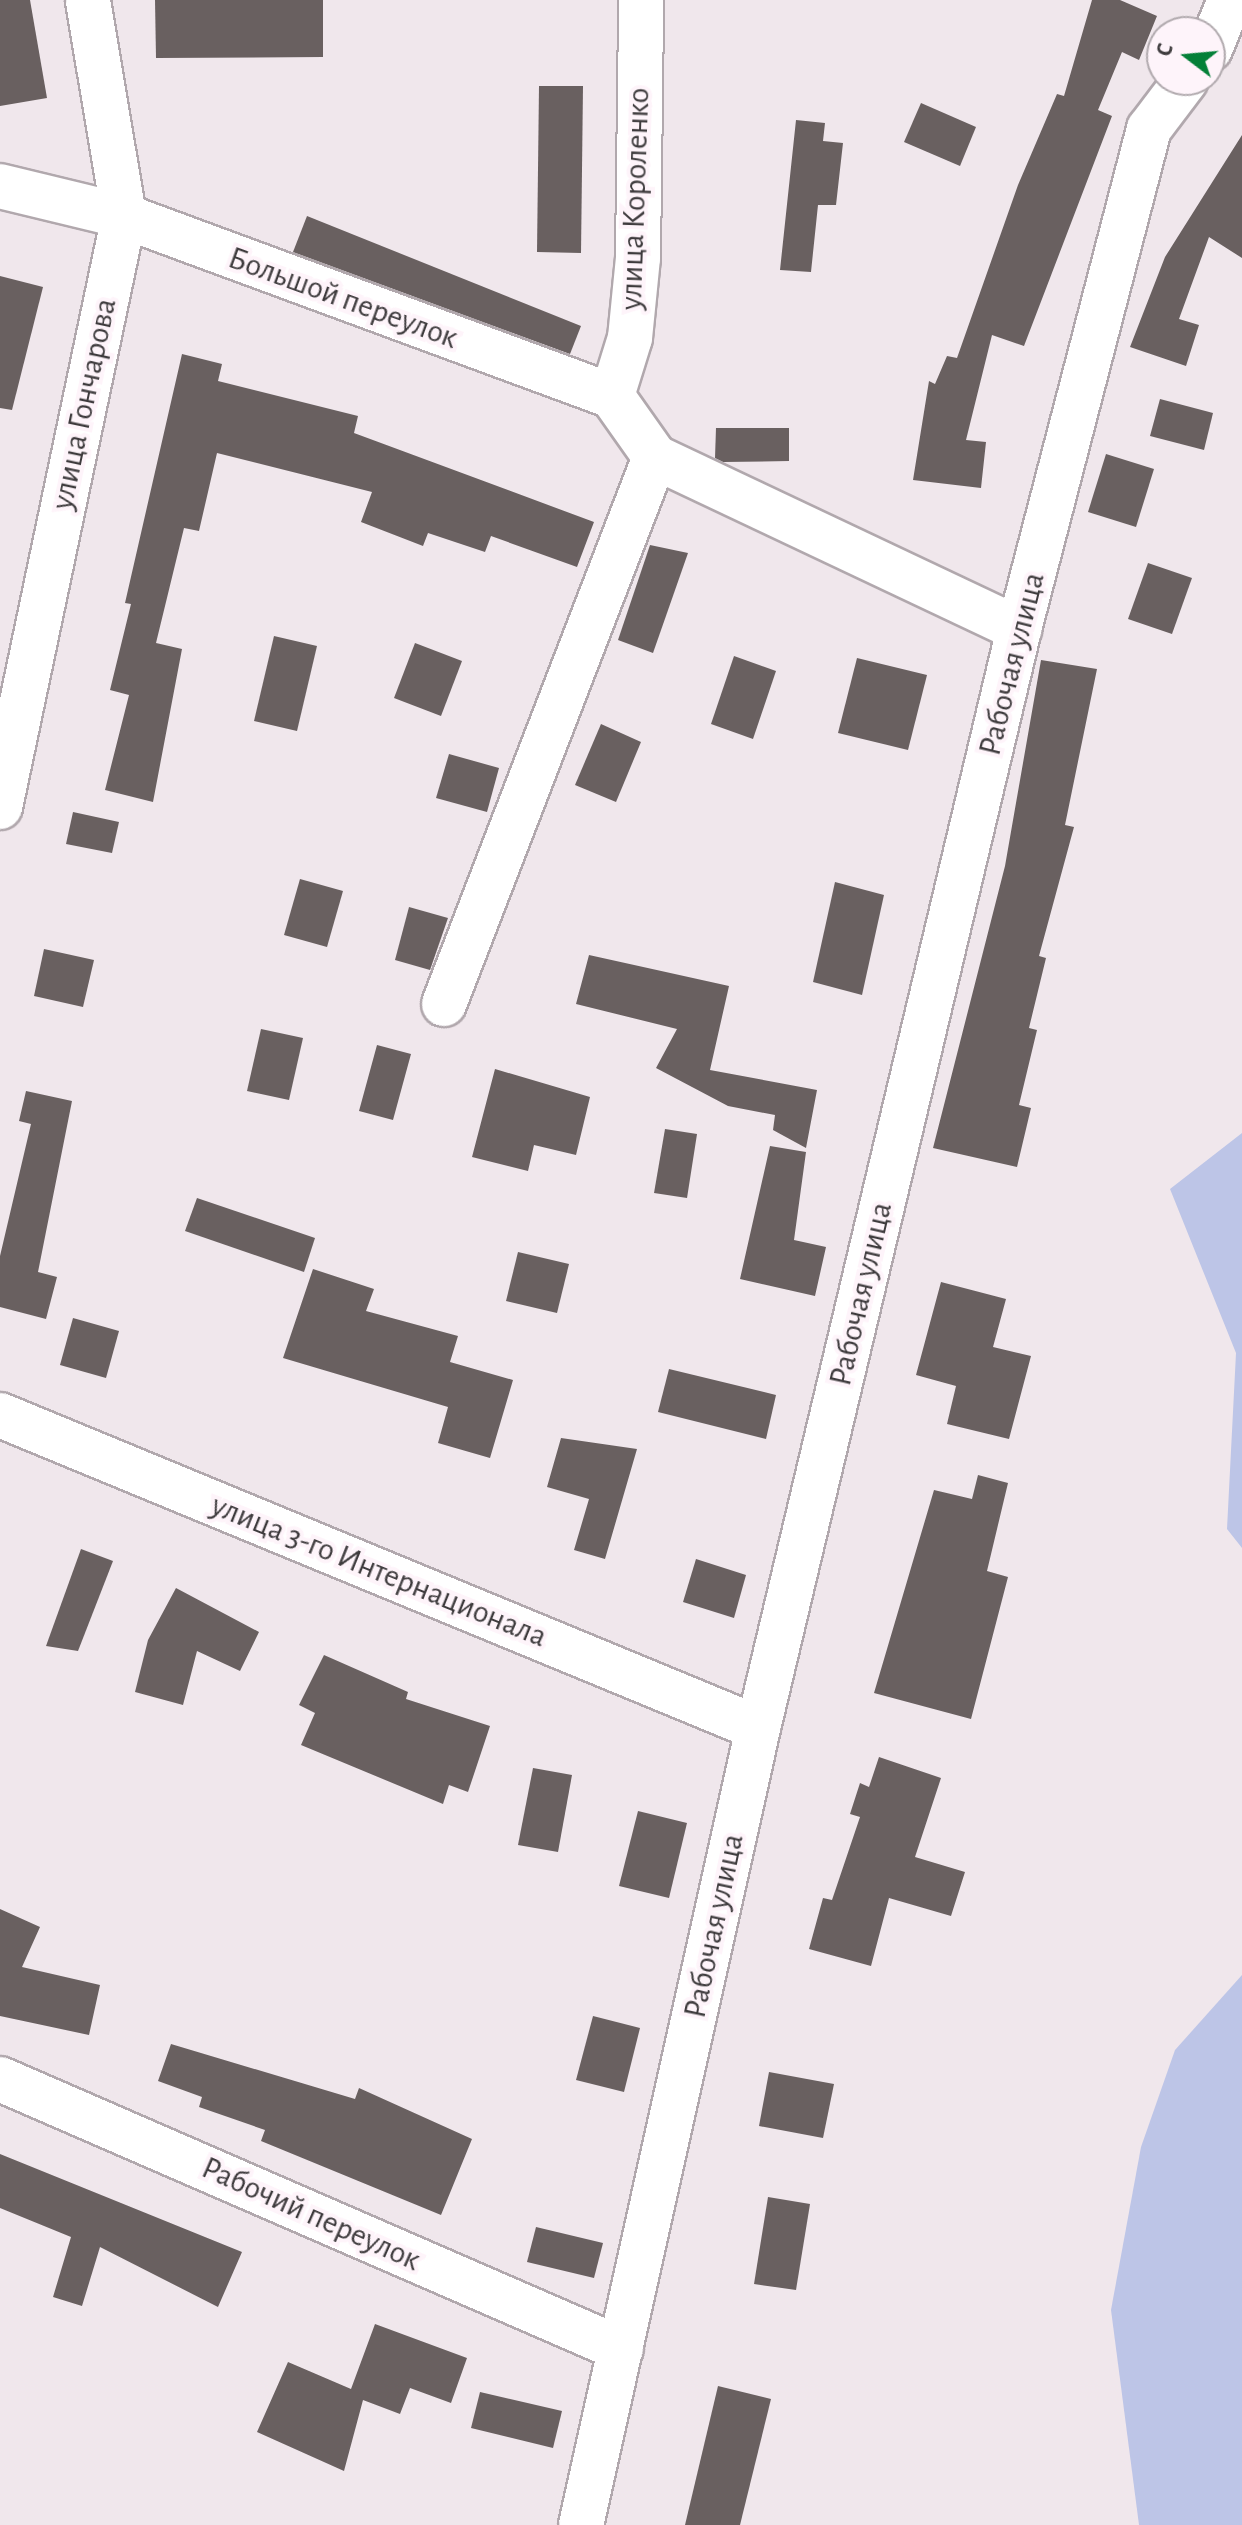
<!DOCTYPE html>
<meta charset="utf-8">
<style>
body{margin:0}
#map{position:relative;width:1242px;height:2525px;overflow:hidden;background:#f0e7ec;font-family:"Alegreya Sans",sans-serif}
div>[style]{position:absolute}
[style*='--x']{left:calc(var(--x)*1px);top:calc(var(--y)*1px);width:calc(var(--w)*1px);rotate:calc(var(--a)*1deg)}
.water>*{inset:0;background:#bdc5e7}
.building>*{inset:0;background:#696060}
.roads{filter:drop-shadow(2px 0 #b1a8ad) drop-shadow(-2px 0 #b1a8ad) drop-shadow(0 2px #b1a8ad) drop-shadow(0 -2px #b1a8ad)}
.street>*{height:44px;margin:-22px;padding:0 22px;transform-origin:22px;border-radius:22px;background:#fff}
span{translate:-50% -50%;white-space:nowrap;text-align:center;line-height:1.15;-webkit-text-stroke:8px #fef4fa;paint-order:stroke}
.street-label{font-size:32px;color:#3e3b3d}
.north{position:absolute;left:1146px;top:16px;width:80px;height:80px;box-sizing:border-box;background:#fef4fa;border:2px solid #b1aaae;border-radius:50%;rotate:286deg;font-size:22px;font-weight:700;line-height:32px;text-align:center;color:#3e3b3d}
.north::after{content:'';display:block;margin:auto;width:28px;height:36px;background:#048038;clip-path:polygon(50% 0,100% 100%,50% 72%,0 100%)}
</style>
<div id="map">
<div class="water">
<i style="clip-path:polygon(1242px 1133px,1242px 1548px,1227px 1529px,1236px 1353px,1170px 1189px)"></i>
<i style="clip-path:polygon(1242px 1975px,1242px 2525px,1139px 2525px,1111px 2310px,1141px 2147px,1175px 2050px)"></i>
</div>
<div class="building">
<i style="clip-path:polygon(0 0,30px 0,47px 98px,0 106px)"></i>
<i style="clip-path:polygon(155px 0,323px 0,323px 57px,156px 58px)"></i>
<i style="clip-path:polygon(1092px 0,1120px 0,1157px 16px,1139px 60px,1122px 52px,1098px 110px,1112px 116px,1024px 346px,992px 335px,966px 440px,986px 442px,981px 488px,913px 480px,929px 381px,935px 384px,947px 356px,957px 358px,1018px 185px,1057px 94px,1064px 96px)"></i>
<i style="clip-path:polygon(539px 86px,583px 86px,581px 253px,537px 252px)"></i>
<i style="clip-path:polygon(921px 103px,976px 127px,960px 166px,904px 142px)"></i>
<i style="clip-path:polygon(796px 120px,825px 123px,823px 141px,843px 143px,836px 205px,818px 205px,811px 272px,780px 270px)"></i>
<i style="clip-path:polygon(1242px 135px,1242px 258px,1209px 237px,1179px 319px,1199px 325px,1186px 366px,1130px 347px,1165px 257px)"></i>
<i style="clip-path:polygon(307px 216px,581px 326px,570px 354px,293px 252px)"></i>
<i style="clip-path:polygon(0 276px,43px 287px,12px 410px,0 408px)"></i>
<i style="clip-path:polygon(182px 354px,222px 364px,218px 381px,358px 416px,354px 433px,594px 522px,577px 567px,491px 536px,485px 552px,428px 533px,423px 546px,361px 522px,372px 492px,217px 453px,199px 531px,184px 528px,156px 643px,182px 649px,153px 802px,105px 790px,129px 695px,110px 690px,131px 604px,125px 603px)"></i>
<i style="clip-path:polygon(1160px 399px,1213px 413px,1204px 450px,1150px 436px)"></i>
<i style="clip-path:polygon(716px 428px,789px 428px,789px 461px,723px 462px,715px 458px)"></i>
<i style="clip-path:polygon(1106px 454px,1154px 469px,1136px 527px,1088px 512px)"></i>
<i style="clip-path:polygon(650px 545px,688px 553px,653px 653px,618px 640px)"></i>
<i style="clip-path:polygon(1148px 563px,1192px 578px,1172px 634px,1128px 619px)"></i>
<i style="clip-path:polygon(274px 636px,317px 646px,297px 731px,254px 721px)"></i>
<i style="clip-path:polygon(415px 643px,462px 661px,441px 716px,394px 698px)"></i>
<i style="clip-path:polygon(734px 656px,776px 671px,753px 739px,711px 724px)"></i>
<i style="clip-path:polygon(857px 658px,927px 675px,908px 750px,838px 733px)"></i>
<i style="clip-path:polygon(1041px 660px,1097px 669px,1065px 825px,1074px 827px,1039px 956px,1046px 958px,1029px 1028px,1037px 1030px,1019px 1105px,1031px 1108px,1017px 1167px,933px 1148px,1005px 866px)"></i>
<i style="clip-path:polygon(601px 724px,641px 742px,616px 802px,575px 785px)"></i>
<i style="clip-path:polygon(449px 754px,499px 768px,487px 812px,436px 798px)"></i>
<i style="clip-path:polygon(73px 812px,119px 822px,112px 853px,66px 844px)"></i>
<i style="clip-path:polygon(300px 879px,343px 891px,327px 947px,284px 935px)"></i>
<i style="clip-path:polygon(835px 882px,884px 895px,862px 995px,813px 982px)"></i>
<i style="clip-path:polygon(409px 907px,448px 918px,430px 970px,395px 960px)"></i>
<i style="clip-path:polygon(44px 949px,94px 960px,83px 1007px,34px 996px)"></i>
<i style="clip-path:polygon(589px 955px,729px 986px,710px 1070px,817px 1090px,806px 1148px,773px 1130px,775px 1115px,728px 1106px,656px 1068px,677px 1029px,576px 1004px)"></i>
<i style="clip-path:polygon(261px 1029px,303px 1038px,289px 1100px,247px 1091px)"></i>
<i style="clip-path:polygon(377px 1045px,411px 1054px,393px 1120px,359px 1111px)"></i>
<i style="clip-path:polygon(495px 1069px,590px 1097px,576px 1155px,534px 1145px,528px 1171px,472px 1157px)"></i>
<i style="clip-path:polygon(26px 1091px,72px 1101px,38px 1272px,57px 1277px,46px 1319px,0 1307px,0 1256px,31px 1124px,19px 1121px)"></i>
<i style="clip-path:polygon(665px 1129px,697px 1134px,687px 1198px,654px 1193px)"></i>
<i style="clip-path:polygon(770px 1146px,806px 1152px,794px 1240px,826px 1247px,815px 1296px,740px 1279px)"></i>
<i style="clip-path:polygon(197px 1198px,315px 1238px,304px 1272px,185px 1231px)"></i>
<i style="clip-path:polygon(518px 1252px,569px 1264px,557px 1313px,506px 1301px)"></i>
<i style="clip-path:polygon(313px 1269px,374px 1289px,366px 1311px,458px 1336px,450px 1362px,513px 1380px,490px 1458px,438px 1443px,448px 1407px,283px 1358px)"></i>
<i style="clip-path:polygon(941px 1282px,1006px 1299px,993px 1347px,1031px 1356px,1009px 1439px,947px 1424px,956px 1386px,916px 1375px)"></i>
<i style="clip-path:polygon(73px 1318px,119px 1331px,106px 1378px,60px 1365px)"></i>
<i style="clip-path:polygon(669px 1369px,776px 1395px,766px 1439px,658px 1412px)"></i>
<i style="clip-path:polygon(561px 1438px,637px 1449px,605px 1559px,574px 1550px,589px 1499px,547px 1487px)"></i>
<i style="clip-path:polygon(978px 1475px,1008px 1483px,987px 1571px,1008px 1577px,971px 1719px,874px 1693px,934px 1490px,972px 1499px)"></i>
<i style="clip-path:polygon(81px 1549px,113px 1561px,78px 1651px,46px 1646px)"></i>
<i style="clip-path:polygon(696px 1559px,746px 1575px,734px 1618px,683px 1602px)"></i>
<i style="clip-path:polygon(176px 1588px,259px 1632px,240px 1671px,197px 1651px,183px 1705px,135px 1692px,148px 1640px)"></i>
<i style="clip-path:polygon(324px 1655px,408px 1692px,406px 1699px,490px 1726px,468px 1792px,449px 1785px,443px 1804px,301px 1745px,315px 1713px,299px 1705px)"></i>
<i style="clip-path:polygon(879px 1757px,941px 1778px,915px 1857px,965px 1872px,951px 1916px,889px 1898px,871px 1966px,809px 1949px,823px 1898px,832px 1900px,860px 1817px,850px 1814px,860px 1783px,869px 1787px)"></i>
<i style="clip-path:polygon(533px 1768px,572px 1775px,558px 1852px,518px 1845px)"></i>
<i style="clip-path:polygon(638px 1811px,687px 1823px,669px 1898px,619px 1886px)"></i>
<i style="clip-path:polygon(0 1909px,40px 1927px,22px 1967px,100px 1985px,89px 2035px,0 2016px)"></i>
<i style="clip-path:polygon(593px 2016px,640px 2028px,624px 2092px,576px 2080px)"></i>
<i style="clip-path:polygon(171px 2044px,355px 2099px,359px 2088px,472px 2139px,441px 2215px,261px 2141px,265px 2130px,199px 2107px,202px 2097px,158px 2081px)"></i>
<i style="clip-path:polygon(769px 2072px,834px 2084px,823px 2138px,759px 2126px)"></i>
<i style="clip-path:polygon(0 2154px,242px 2252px,218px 2307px,100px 2247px,82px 2306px,53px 2297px,71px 2237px,0 2208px)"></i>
<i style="clip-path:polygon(768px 2197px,810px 2204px,796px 2290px,754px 2284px)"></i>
<i style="clip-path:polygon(536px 2227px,603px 2243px,594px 2278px,527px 2262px)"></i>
<i style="clip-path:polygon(375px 2324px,467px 2358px,451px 2403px,410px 2388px,400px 2414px,363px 2400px,344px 2471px,257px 2432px,288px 2362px,351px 2389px)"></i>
<i style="clip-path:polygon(718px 2386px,771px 2399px,740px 2525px,685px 2525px)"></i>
<i style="clip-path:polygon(480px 2392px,562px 2411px,553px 2448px,471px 2428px)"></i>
</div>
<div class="roads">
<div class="street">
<i style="--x:1210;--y:49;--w:53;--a:-67.8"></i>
<i style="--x:0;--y:186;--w:128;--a:13.6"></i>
<i style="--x:124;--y:216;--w:520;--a:20.25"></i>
<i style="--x:612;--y:396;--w:75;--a:54.8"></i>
<i style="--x:655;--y:457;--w:403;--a:25.3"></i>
<i style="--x:612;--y:396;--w:61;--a:-72.8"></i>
<i style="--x:630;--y:338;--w:80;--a:-84.3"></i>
<i style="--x:638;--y:258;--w:258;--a:-89.3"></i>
<i style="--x:0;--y:807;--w:604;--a:-78.15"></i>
<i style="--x:124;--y:216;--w:219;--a:-99.5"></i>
<i style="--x:444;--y:1004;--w:586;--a:-68.91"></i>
<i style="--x:0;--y:1415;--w:820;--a:22.44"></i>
<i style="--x:0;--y:2079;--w:677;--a:23.5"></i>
<i style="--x:581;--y:2525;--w:816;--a:-77.48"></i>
<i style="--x:758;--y:1728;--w:1130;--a:-76.64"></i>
<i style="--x:1019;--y:629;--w:517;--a:-75.43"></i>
<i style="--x:1149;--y:129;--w:61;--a:-52.9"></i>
</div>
</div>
<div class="street-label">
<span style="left:635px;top:199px;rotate:-88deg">улица Короленко</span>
<span style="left:343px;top:298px;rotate:20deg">Большой переулок</span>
<span style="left:84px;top:404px;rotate:-78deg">улица Гончарова</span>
<span style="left:1012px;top:664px;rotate:-76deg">Рабочая улица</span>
<span style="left:861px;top:1294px;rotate:-77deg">Рабочая улица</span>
<span style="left:379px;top:1571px;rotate:22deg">улица 3-го Интернационала</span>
<span style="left:714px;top:1926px;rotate:-78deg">Рабочая улица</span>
<span style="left:311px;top:2214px;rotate:24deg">Рабочий переулок</span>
</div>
<div class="north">С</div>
</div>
